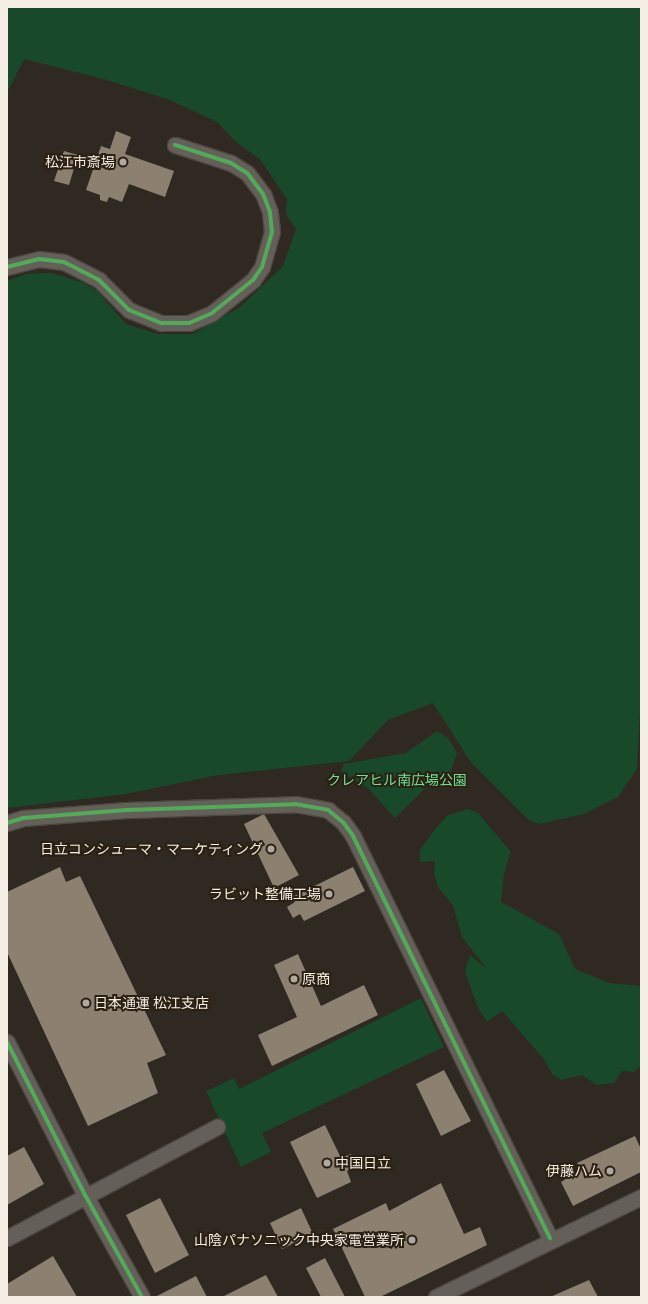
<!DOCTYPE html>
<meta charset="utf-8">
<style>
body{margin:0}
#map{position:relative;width:648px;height:1304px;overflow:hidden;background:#2f2922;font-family:"Titillium Web","Noto Sans JP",sans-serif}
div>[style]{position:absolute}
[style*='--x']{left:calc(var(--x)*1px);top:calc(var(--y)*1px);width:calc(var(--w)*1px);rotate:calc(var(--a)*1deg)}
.green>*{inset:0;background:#18492b}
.building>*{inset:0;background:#8c8071}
.roads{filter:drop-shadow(1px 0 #4b463f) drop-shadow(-1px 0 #4b463f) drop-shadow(0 1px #4b463f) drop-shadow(0 -1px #4b463f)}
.secondary>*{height:15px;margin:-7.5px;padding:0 7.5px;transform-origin:7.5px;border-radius:7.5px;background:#645f59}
.cycleway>*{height:4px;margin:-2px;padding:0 2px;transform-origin:2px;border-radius:2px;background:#51ab58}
.dots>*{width:11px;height:11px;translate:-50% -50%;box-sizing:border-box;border:2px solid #2b2012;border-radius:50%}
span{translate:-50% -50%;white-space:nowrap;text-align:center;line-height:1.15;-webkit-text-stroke:4px #2b2012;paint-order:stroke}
.poi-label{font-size:14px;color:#f5eee5}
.right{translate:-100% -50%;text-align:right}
.left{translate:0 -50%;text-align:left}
.park-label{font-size:14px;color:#6de297}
.frame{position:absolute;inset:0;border:8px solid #f5eee5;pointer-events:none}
</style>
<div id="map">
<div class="green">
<i style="clip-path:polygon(7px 7px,641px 7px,641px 692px,637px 769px,618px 797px,584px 814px,539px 824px,529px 820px,470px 761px,433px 703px,388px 720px,349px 761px,218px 775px,126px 794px,7px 808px,7px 281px,26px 274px,52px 273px,84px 283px,97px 291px,126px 324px,158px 334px,193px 334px,240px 307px,283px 266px,296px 229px,286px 214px,287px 199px,260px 159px,236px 142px,217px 122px,170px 100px,107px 80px,24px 59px,7px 93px)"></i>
<i style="clip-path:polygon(437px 731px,448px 738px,457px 753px,449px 776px,439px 775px,395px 818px,368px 788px,341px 772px,344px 764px,406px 753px)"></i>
<i style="clip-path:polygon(468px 809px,478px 813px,511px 852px,504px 873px,501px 902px,559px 934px,575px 969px,609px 983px,641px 986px,641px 1065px,634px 1072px,622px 1071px,614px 1083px,597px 1085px,582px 1075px,562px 1080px,553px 1075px,543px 1058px,502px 1011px,487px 1022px,478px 1008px,465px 971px,470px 955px,487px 969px,462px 937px,453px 906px,438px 887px,434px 873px,435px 861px,420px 862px,420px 850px,435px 829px,448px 815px)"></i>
<i style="clip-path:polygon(421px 998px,444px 1047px,262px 1133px,271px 1152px,241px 1167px,206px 1091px,234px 1078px,239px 1089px)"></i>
</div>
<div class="building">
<i style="clip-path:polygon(116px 131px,131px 137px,125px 154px,174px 171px,165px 197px,129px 184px,122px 202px,109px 197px,107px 202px,100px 200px,100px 195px,86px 190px,101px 146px,110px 149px)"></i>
<i style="clip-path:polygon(64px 151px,78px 155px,69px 185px,54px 181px)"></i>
<i style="clip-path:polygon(264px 814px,299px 875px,274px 888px,244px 824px)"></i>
<i style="clip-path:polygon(60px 867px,66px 882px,80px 876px,166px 1055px,147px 1063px,158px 1093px,88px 1126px,7px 952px,7px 892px)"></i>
<i style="clip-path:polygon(353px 867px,365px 891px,304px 921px,300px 914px,293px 918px,287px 907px,295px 902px,292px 897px)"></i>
<i style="clip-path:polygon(298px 954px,321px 1006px,364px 985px,378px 1015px,272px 1066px,258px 1035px,297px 1017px,274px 965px)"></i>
<i style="clip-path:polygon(444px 1070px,471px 1121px,441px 1136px,416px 1084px)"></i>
<i style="clip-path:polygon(325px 1125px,341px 1158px,351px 1154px,357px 1167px,347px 1171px,351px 1182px,317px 1198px,290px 1142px)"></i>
<i style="clip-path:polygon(635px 1136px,641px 1149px,641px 1172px,573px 1206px,561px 1182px,581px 1170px,577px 1163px)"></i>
<i style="clip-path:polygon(24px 1147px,44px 1184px,7px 1205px,7px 1156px)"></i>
<i style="clip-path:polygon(441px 1183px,464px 1234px,480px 1227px,487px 1245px,380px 1297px,365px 1297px,333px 1229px,386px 1203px,389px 1211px)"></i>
<i style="clip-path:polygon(160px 1198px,189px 1255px,155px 1273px,126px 1215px)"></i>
<i style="clip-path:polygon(301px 1208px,313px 1234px,282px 1249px,270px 1223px)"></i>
<i style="clip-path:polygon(53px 1256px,77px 1297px,7px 1297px,7px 1284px)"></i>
<i style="clip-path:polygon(325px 1258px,345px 1297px,321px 1297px,306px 1268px)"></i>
<i style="clip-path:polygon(266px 1275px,278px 1297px,222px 1297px)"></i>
<i style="clip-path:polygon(196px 1276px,207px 1297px,155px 1297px)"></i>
<i style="clip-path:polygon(589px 1280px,598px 1297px,550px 1297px)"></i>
</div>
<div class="roads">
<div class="secondary">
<i style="--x:7;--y:267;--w:33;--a:-14"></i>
<i style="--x:39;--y:259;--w:25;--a:7"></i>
<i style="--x:64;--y:262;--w:39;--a:27"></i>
<i style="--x:99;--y:280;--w:42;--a:45"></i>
<i style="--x:129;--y:310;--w:35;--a:22"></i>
<i style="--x:162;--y:323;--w:27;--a:0"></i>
<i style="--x:189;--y:323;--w:25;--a:-23"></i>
<i style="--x:212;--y:313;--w:53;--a:-38.8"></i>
<i style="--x:253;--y:280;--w:16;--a:-55"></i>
<i style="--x:262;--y:267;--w:36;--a:-74"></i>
<i style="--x:272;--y:232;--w:20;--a:-96"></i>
<i style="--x:270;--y:212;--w:19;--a:-111"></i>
<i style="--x:263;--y:194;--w:26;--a:-127"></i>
<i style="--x:247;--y:173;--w:19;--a:-148"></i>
<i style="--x:231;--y:163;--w:59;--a:-162.2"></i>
<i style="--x:7;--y:823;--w:17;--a:-17"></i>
<i style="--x:23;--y:818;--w:104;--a:-4.4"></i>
<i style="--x:127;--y:810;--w:168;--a:-2"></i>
<i style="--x:295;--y:804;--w:34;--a:10"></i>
<i style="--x:328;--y:810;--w:19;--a:39"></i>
<i style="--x:343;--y:822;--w:17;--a:54"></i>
<i style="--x:353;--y:836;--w:448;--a:63.9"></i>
<i style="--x:7;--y:1042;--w:172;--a:63"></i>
<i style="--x:85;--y:1195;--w:117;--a:60.8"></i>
<i style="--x:7;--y:1238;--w:238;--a:-27.9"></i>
<i style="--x:436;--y:1297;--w:228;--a:-26"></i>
</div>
</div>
<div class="cycleway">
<i style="--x:7;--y:267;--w:33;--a:-14"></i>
<i style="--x:39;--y:259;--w:25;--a:7"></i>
<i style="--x:64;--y:262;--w:39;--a:27"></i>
<i style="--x:99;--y:280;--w:42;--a:45"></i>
<i style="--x:129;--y:310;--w:35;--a:22"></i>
<i style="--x:162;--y:323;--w:27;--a:0"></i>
<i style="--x:189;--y:323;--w:25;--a:-23"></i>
<i style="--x:212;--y:313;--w:53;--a:-38.8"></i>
<i style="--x:253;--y:280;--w:16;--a:-55"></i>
<i style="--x:262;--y:267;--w:36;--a:-74"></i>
<i style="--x:272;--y:232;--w:20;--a:-96"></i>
<i style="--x:270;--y:212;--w:19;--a:-111"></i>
<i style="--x:263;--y:194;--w:26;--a:-127"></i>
<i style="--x:247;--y:173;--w:19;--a:-148"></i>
<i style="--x:231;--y:163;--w:59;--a:-162.2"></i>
<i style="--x:7;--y:823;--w:17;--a:-17"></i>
<i style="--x:23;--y:818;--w:104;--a:-4.4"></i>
<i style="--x:127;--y:810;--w:168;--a:-2"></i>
<i style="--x:295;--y:804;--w:34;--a:10"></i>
<i style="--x:328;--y:810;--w:19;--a:39"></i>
<i style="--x:343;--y:822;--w:17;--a:54"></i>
<i style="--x:353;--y:836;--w:448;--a:63.9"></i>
<i style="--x:7;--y:1042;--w:172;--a:63"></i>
<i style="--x:85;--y:1195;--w:117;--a:60.8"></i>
</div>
<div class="dots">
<i style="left:123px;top:162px;background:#b0a9a1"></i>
<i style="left:271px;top:849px;background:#b0a9a1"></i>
<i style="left:329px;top:894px;background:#b0a9a1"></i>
<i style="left:294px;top:979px;background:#b0a9a1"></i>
<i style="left:86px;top:1003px;background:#b0a9a1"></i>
<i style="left:327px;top:1163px;background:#b0a9a1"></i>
<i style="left:610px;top:1171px;background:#b0a9a1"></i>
<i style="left:412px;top:1240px;background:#b0a9a1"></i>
</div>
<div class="poi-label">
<span class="right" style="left:115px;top:162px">松江市斎場</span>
<span class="right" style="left:263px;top:849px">日立コンシューマ・マーケティング</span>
<span class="right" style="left:321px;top:894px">ラビット整備工場</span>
<span class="left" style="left:302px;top:979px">原商</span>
<span class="left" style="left:94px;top:1003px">日本通運 松江支店</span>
<span class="left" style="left:335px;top:1163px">中国日立</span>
<span class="right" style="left:602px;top:1171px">伊藤ハム</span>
<span class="right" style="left:404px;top:1240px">山陰パナソニック中央家電営業所</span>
</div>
<div class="park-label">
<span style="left:397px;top:780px">クレアヒル南広場公園</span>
</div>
<div class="frame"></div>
</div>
